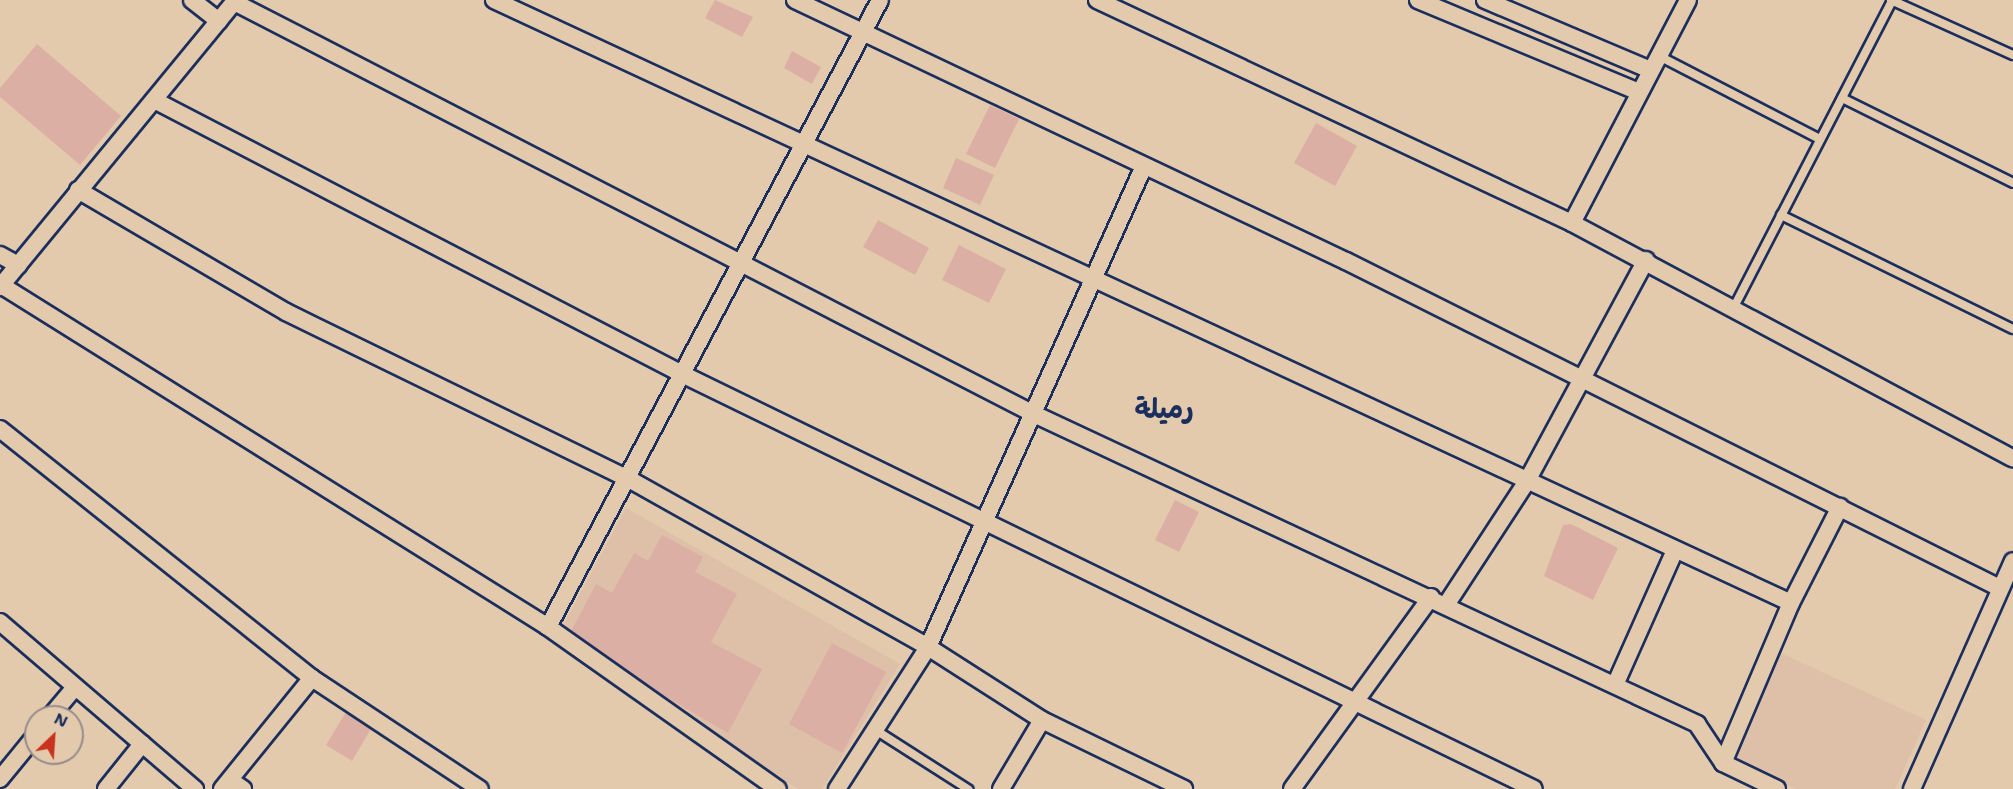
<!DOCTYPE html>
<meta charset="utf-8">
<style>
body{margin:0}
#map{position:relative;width:2013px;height:789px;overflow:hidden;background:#e4caac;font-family:"Shantell Sans","Playpen Sans Arabic",sans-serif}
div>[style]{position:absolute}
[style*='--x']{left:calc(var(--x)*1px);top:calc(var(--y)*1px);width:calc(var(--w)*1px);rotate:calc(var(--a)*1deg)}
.built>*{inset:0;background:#debfa8}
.building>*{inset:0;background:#dcafa5}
.roads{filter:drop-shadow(2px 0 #1b2f5e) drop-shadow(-2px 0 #1b2f5e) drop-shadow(0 2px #1b2f5e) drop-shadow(0 -2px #1b2f5e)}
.lane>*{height:8px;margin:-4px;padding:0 4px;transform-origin:4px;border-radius:4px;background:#e4caac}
.street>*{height:16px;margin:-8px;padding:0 8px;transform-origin:8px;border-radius:8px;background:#e4caac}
span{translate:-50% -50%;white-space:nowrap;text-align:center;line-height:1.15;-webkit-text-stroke:4.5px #e4caac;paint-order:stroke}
.district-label{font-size:27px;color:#1b2f5e;font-weight:700}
.north{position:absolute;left:24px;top:705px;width:60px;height:60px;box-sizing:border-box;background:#e4caac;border:2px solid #948c8d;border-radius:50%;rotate:25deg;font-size:16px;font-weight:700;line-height:24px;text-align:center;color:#1b2f5e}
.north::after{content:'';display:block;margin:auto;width:21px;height:27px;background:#c8321e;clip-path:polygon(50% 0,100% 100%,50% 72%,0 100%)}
</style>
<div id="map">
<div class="built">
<i style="clip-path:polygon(626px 508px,900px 664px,822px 789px,798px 789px,557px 637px)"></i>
<i style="clip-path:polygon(1781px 653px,1926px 720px,1895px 789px,1796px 789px,1732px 760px)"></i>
</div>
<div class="building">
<i style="clip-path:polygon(715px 0,753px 17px,742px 37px,705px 18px)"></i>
<i style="clip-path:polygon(37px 44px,121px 116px,80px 165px,0 97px,0 88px)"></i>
<i style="clip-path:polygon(792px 51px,821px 67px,812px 84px,784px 68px)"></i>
<i style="clip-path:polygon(990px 105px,1019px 119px,995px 168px,966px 154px)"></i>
<i style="clip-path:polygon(1316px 123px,1357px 146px,1335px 186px,1294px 163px)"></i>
<i style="clip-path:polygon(956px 158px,994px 175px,980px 205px,943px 188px)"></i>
<i style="clip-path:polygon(878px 220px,929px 248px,915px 275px,863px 247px)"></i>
<i style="clip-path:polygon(959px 245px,1006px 269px,989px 303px,942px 280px)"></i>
<i style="clip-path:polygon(1175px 500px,1199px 512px,1179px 552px,1155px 540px)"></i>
<i style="clip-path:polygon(1571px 524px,1618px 548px,1593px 600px,1544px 576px,1563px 525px)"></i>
<i style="clip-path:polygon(662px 535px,703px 557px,695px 572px,737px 594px,711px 642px,762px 669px,728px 733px,567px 639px,596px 584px,612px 593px,634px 553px,648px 561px)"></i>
<i style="clip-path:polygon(832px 643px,886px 672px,842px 753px,789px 724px)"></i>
<i style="clip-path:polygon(346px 712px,372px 727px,352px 761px,326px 745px)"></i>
</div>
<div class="roads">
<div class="lane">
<i style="--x:1891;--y:0;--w:134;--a:24.3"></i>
<i style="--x:1659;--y:56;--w:181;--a:27.3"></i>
<i style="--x:1842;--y:98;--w:191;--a:26.4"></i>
<i style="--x:1781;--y:215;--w:258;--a:26.2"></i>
<i style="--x:1735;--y:305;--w:342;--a:-62.7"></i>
<i style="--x:874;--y:729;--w:112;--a:32.6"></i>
</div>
<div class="street">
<i style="--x:192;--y:0;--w:34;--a:38"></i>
<i style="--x:494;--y:0;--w:1430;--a:24.93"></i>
<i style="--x:795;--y:0;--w:610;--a:25.35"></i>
<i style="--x:1346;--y:261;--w:729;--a:26.57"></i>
<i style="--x:1097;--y:0;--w:525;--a:25.15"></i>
<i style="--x:1572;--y:223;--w:500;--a:28.1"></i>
<i style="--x:1418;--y:0;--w:239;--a:22.6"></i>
<i style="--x:1485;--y:0;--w:180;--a:22.9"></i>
<i style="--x:234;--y:2;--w:902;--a:27.25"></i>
<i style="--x:1036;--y:415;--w:730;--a:25.05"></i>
<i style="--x:1697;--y:724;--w:47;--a:56.3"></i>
<i style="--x:1723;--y:763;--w:60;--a:25.7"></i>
<i style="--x:154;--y:100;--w:597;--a:27.42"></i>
<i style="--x:684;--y:375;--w:945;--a:25.97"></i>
<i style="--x:78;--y:190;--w:241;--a:30.4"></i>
<i style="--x:286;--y:312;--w:379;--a:26"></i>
<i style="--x:627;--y:478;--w:345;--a:29.3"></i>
<i style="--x:928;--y:647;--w:135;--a:32.6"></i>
<i style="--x:1042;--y:720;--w:158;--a:25.9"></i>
<i style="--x:1572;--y:223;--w:251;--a:-62.5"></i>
<i style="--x:0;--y:255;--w:21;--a:29"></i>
<i style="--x:1;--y:285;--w:645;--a:32.01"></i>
<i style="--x:548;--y:627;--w:281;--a:35.2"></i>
<i style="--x:0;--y:287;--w:372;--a:-50.6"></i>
<i style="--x:0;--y:429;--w:399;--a:38.6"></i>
<i style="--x:312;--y:678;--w:201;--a:33.5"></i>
<i style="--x:1446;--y:605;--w:148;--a:-56.8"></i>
<i style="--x:1527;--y:481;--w:251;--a:-61.7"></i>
<i style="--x:0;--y:622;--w:257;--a:40.6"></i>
<i style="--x:548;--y:627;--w:709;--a:-62.1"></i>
<i style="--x:1615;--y:685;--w:148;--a:-66"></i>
<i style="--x:50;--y:717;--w:39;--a:-50"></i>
<i style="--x:1723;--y:763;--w:174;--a:-67"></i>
<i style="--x:1791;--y:603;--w:108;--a:-63"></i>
<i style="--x:0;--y:779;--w:57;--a:-50.7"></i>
<i style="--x:230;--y:780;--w:16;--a:35"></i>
<i style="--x:106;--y:789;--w:58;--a:-51.3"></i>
<i style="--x:222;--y:789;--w:143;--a:-51"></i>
<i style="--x:837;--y:789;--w:169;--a:-57.3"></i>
<i style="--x:928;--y:647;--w:527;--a:-65.82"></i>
<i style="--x:1001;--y:789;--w:80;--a:-59.3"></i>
<i style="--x:1292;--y:789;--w:237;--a:-54.1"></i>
<i style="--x:1912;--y:789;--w:249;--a:-66.1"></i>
</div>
</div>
<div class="district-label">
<span style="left:1164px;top:409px">رميلة</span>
</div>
<div class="north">N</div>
</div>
